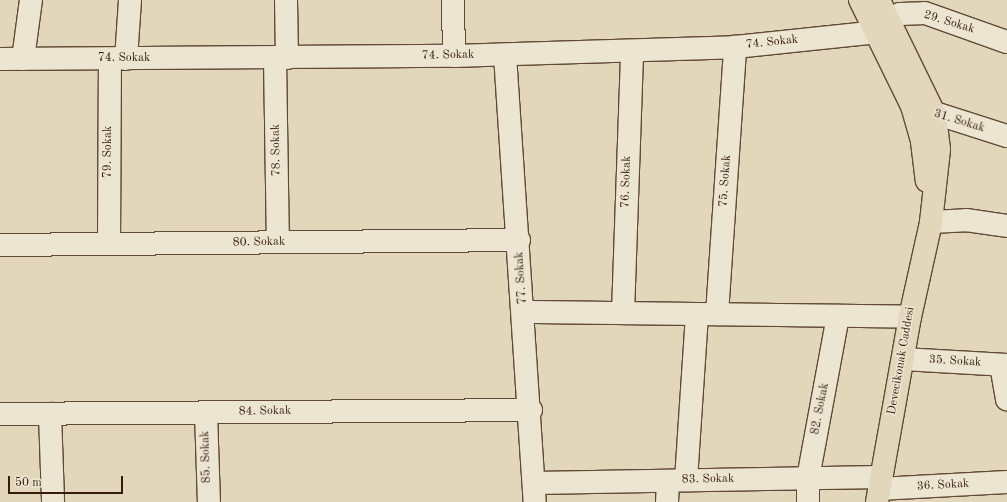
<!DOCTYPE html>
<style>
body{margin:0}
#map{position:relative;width:1007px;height:502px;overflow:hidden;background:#e2d7ba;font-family:"Old Standard TT",serif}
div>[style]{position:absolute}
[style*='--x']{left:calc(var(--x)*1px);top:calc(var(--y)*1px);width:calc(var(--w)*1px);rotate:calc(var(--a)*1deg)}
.roads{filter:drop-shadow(1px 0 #624936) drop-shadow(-1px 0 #624936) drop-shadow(0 1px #624936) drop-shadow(0 -1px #624936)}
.minor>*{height:22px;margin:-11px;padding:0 11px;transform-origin:11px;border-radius:11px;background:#ece5d2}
.major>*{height:22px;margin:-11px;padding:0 11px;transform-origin:11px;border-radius:11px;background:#e2d7ba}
span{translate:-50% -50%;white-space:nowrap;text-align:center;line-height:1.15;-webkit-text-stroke:3px #ece5d2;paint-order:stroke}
.street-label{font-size:12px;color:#371a0a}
.scale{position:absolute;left:8px;top:476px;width:115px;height:18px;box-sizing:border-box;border:2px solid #371a0a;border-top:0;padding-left:5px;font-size:12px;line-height:14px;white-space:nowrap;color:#371a0a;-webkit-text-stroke:3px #ece5d2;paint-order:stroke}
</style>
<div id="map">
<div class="roads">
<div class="minor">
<i style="--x:286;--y:0;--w:58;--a:89"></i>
<i style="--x:453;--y:0;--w:56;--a:89"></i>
<i style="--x:505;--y:55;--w:448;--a:86.2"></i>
<i style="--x:275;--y:58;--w:184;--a:89.1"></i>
<i style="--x:0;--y:59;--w:454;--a:-0.4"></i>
<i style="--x:454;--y:56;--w:281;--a:-1.8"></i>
<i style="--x:735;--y:47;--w:144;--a:-6"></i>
<i style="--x:878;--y:32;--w:18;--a:-47"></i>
<i style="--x:890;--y:19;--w:11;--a:-27"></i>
<i style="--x:900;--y:14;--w:25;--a:-2"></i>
<i style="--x:925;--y:13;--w:87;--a:19.5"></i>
<i style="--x:23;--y:59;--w:60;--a:-82.3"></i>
<i style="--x:126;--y:59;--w:59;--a:-86.1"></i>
<i style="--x:919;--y:108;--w:92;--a:17.7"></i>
<i style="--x:931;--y:222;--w:35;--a:-3"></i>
<i style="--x:966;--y:220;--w:41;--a:8.3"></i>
<i style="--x:109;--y:244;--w:185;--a:-89.7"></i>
<i style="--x:0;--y:245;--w:519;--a:-0.55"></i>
<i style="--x:524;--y:312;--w:386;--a:0.7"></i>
<i style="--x:623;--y:313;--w:261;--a:-88"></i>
<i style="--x:717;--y:314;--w:268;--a:-86.1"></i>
<i style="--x:903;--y:359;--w:104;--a:3.3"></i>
<i style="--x:1001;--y:365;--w:35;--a:80"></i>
<i style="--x:206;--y:413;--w:89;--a:88.1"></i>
<i style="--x:0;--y:414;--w:531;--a:-0.43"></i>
<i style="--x:50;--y:414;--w:88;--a:88"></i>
<i style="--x:686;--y:480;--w:166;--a:-86.2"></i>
<i style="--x:535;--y:483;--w:346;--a:-1"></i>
<i style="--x:879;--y:489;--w:128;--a:-3.1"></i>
<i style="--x:667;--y:502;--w:21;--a:-87"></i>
<i style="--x:808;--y:502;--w:24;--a:-90"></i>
<i style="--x:808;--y:478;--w:165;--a:-79.5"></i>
</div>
<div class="major">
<i style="--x:860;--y:0;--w:118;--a:63.9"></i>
<i style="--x:912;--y:106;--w:37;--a:74"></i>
<i style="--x:922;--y:142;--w:39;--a:83"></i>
<i style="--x:877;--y:502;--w:188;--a:-79.9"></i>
<i style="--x:910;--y:317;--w:97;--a:-77.5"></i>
<i style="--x:931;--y:222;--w:73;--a:-83.7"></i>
<i style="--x:939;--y:149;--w:34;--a:-97"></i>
<i style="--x:935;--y:115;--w:128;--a:-116"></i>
</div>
</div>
<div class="street-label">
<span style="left:949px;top:23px;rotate:17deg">29. Sokak</span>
<span style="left:772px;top:43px;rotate:-6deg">74. Sokak</span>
<span style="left:448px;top:56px;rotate:-1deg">74. Sokak</span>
<span style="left:124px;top:59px">74. Sokak</span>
<span style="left:959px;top:122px;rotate:17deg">31. Sokak</span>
<span style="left:277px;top:150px;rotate:-91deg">78. Sokak</span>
<span style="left:109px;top:152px;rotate:-90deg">79. Sokak</span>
<span style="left:726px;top:181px;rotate:-86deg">75. Sokak</span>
<span style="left:627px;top:182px;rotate:-88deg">76. Sokak</span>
<span style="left:259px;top:243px;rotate:-1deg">80. Sokak</span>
<span style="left:522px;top:278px;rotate:-94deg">77. Sokak</span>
<span style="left:902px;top:361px;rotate:-80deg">Devecikonak Caddesi</span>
<span style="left:955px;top:362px;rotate:3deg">35. Sokak</span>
<span style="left:821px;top:409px;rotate:-79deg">82. Sokak</span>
<span style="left:265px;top:412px;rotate:-1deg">84. Sokak</span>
<span style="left:207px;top:457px;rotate:-92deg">85. Sokak</span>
<span style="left:708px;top:480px;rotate:-1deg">83. Sokak</span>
<span style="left:943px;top:486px;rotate:-3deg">36. Sokak</span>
</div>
<div class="scale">50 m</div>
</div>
